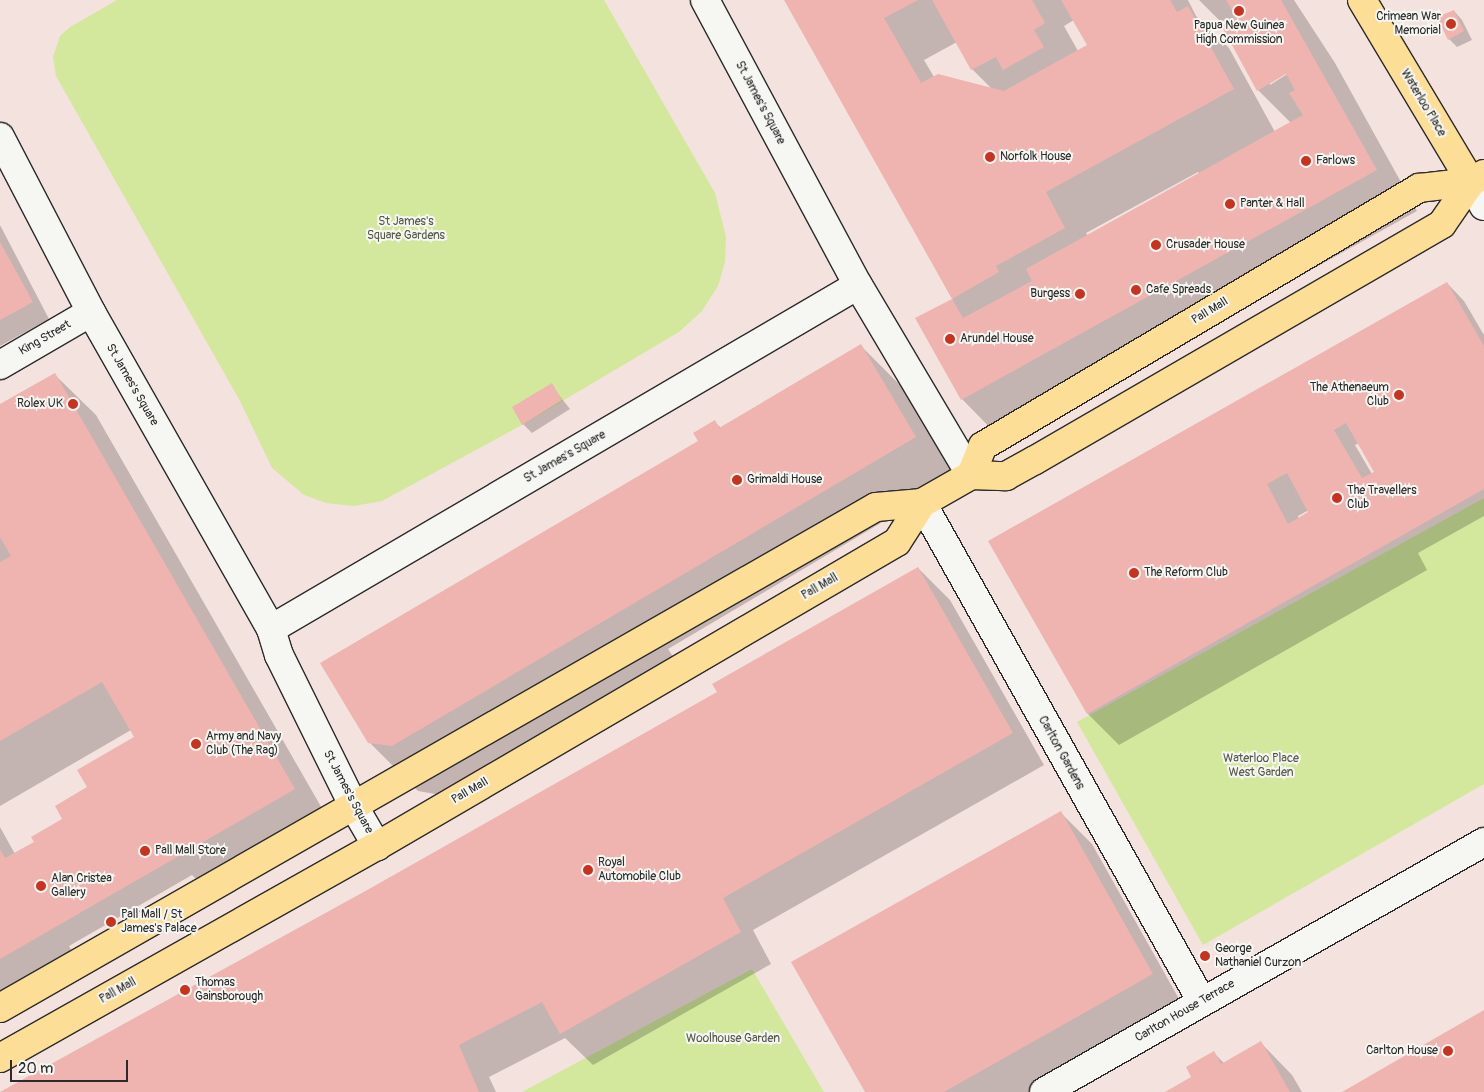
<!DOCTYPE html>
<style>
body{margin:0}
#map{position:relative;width:1484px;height:1092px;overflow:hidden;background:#f4e2de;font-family:Pangolin,sans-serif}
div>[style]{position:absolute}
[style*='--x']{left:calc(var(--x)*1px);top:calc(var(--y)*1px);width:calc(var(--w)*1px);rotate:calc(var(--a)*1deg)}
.green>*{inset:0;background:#d3e89d}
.shadow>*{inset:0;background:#0003}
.building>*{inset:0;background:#efb4af}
.roads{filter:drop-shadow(1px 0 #2b2b2b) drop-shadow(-1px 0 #2b2b2b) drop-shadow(0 1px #2b2b2b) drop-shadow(0 -1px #2b2b2b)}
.minor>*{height:28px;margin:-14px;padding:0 14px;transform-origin:14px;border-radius:14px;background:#f6f6f2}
.major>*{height:28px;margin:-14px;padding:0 14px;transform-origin:14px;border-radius:14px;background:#fdde96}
.dots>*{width:14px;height:14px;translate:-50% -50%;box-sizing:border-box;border:2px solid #f6f6f2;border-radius:50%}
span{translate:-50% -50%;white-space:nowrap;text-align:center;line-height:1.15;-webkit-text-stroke:4px #f6f6f2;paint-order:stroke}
.poi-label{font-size:12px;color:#2b2b2b}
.right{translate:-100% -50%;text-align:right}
.left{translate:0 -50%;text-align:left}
.street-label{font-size:12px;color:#2b2b2b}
.park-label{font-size:12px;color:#555a48}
.scale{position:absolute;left:10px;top:1060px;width:118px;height:22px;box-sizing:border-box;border:2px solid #2b2b2b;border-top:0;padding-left:6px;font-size:15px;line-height:18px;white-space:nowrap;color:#2b2b2b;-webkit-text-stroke:4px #f6f6f2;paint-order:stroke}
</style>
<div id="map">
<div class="green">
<i style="clip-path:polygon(117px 0,604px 0,715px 193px,726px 237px,725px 262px,718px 286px,702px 311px,679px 332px,522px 425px,382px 501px,354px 506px,326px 503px,304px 495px,272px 468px,240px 401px,56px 76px,53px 57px,60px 36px,70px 27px)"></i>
<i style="clip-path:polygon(1484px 498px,1484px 784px,1203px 945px,1077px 722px)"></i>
<i style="clip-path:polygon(752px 969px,824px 1092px,522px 1092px)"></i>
</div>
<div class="shadow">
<i style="clip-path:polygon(evenodd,786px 0,1188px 0,1196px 16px,1229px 48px,1275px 132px,1291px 123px,1258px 90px,1224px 25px,1199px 0,1294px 0,1335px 63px,1417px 211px,1003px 441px,962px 399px,917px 319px,953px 299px,786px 0,1074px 20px,1089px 45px,1078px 51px,1064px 26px,1074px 20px,786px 0,957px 42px,972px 69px,992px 89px,934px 77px,924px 60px,957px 42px,786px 0,1291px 69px,1292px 71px,1270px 85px,1270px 82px,1291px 69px,786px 0,1198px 172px,1200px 174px,1088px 236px,1086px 233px,1198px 172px)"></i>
<i style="clip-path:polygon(1454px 11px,1462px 20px,1472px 40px,1457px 47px,1449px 39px)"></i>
<i style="clip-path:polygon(0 225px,49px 319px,0 346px)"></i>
<i style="clip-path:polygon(evenodd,1447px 283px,1464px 301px,1484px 335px,1484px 516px,1418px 553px,1427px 570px,1119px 745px,1088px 714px,990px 541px,1447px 283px,1359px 443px,1376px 472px,1372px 474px,1355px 445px,1359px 443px,1447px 283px,1309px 510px,1310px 513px,1299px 519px,1298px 516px,1309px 510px)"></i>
<i style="clip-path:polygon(861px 346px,902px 387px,957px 478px,668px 649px,674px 658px,441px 795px,418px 791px,369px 742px,700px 441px,714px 421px,721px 428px)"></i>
<i style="clip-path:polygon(54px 374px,96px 415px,335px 831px,216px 899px,192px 875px,69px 946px,78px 963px,0 1008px,0 827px,15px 854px,36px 842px,64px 820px,135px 738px,131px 730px,0 806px,0 405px)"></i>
<i style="clip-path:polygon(551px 385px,570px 409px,532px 433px,523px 424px)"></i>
<i style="clip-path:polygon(918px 568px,950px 600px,1044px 765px,753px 930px,771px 964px,593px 1065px,565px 1038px,489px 1077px,496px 1092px,1px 1092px,370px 890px,719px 692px)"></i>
<i style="clip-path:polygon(1060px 812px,1092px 844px,1183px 1006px,1031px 1092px,866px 1092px)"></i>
<i style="clip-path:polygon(1261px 1043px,1292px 1075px,1302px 1092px,1168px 1092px,1193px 1078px,1214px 1053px,1224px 1063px)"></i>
</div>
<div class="building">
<i style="clip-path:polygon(784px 0,918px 0,884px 18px,921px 83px,938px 74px,1004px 91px,1087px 45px,1061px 0,1170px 0,1177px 12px,1188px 6px,1234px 89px,1046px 192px,1065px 228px,996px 266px,999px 272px,952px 299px)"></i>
<i style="clip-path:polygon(932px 0,1032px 0,1045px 23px,1034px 30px,1044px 47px,1003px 70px,996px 57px,971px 70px)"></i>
<i style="clip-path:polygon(1226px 0,1281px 0,1377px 170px,961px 400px,915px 318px,952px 299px,963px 318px,1032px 281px,1026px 269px,1303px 115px,1289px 93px,1295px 90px,1286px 74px,1257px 91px,1221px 25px,1236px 17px)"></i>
<i style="clip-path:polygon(1454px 10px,1464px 31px,1448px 40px,1437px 17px)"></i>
<i style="clip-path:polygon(0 242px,33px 302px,0 320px)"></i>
<i style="clip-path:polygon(evenodd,1447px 282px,1484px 346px,1484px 489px,1087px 714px,988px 541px,1447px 282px,1346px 423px,1374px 472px,1362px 478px,1334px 430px,1346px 423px,1447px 282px,1287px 473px,1308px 512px,1288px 524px,1267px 484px,1287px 473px)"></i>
<i style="clip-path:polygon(861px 344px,916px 437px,392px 746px,368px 743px,320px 663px,698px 441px,693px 433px,715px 420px,719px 428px)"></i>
<i style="clip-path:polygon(55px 373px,295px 789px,0 959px,0 849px,5px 858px,34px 842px,31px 837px,62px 819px,55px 806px,87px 787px,77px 770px,134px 737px,102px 682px,0 741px,0 562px,11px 556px,0 537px,0 404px)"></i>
<i style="clip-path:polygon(552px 383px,562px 400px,522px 425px,512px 407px)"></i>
<i style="clip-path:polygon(918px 567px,1013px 733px,723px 898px,741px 932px,560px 1034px,542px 1002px,459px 1045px,479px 1092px,0 1092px,369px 889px,717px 692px,712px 684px)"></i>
<i style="clip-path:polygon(1061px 811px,1153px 974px,944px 1092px,865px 1092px,791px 962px)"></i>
<i style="clip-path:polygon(1484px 1010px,1484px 1092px,1342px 1092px)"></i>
<i style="clip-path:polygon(1261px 1041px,1290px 1092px,1165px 1092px,1191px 1077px,1186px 1067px,1214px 1051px,1221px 1064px)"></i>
</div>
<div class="roads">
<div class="minor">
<i style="--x:705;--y:0;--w:323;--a:61.8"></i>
<i style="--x:858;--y:285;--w:221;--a:59.3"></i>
<i style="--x:0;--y:137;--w:197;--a:62.5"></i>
<i style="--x:91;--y:312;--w:365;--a:60.4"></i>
<i style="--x:271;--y:629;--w:27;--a:73"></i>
<i style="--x:279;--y:655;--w:167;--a:63.7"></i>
<i style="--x:353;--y:805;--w:48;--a:59.7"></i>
<i style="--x:1471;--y:182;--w:27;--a:62"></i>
<i style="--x:0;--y:365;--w:105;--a:-30.2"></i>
<i style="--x:922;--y:503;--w:572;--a:60.7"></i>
<i style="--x:271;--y:629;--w:680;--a:-30.37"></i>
<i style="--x:1044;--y:1092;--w:506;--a:-29.6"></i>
</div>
<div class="major">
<i style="--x:1362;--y:0;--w:212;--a:59.1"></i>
<i style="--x:971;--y:475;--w:31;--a:-68"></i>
<i style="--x:983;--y:446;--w:507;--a:-30.61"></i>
<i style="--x:1419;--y:188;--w:52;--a:-6.6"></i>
<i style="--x:0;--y:1008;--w:1009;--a:-29.77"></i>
<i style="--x:876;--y:507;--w:46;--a:-5"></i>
<i style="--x:922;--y:503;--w:56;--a:-29.7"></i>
<i style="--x:971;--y:475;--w:35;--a:2"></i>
<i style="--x:1006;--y:476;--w:33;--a:-29"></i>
<i style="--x:1035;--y:460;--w:470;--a:-30.1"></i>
<i style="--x:1442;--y:224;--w:51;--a:-55.4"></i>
<i style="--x:1471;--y:182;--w:15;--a:-32"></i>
<i style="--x:0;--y:1058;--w:433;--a:-29.4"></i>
<i style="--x:377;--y:846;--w:602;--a:-30.31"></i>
<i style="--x:897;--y:542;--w:46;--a:-57.3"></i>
</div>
</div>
<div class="dots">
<i style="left:1239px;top:11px;background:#c8321e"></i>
<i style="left:1451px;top:24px;background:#c8321e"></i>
<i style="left:990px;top:157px;background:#c8321e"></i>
<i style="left:1306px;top:161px;background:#c8321e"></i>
<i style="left:1230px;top:204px;background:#c8321e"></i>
<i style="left:1156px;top:245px;background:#c8321e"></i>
<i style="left:1136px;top:290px;background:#c8321e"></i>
<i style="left:1080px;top:294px;background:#c8321e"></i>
<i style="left:950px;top:339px;background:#c8321e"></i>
<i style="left:1399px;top:395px;background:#c8321e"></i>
<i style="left:73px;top:404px;background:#c8321e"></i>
<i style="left:737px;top:480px;background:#c8321e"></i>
<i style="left:1337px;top:498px;background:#c8321e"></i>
<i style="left:1134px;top:573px;background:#c8321e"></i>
<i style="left:196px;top:744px;background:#c8321e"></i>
<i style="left:145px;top:851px;background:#c8321e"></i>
<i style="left:588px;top:870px;background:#c8321e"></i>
<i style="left:41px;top:886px;background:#c8321e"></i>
<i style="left:111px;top:922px;background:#c8321e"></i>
<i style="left:1205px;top:956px;background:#c8321e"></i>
<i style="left:185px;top:990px;background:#c8321e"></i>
<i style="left:1448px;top:1051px;background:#c8321e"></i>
</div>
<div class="poi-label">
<span class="right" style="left:1441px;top:24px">Crimean War<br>Memorial</span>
<span style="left:1239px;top:33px">Papua New Guinea<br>High Commission</span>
<span class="left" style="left:1000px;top:157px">Norfolk House</span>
<span class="left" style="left:1316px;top:161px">Farlows</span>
<span class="left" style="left:1240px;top:204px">Panter &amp; Hall</span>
<span class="left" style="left:1166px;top:245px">Crusader House</span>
<span class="left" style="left:1146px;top:290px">Cafe Spreads</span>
<span class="right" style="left:1070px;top:294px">Burgess</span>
<span class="left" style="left:960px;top:339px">Arundel House</span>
<span class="right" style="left:1389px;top:395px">The Athenaeum<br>Club</span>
<span class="right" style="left:63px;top:404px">Rolex UK</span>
<span class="left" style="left:747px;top:480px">Grimaldi House</span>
<span class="left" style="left:1347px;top:498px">The Travellers<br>Club</span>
<span class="left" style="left:1144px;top:573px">The Reform Club</span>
<span class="left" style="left:206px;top:744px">Army and Navy<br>Club (The Rag)</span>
<span class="left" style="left:155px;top:851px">Pall Mall Store</span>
<span class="left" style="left:598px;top:870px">Royal<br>Automobile Club</span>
<span class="left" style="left:51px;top:886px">Alan Cristea<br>Gallery</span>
<span class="left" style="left:121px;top:922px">Pall Mall / St<br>James's Palace</span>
<span class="left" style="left:1215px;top:956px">George<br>Nathaniel Curzon</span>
<span class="left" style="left:195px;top:990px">Thomas<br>Gainsborough</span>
<span class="right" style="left:1438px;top:1051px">Carlton House</span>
</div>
<div class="street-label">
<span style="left:760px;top:103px;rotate:62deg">St James's Square</span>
<span style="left:1423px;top:103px;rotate:59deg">Waterloo Place</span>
<span style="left:1210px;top:311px;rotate:-31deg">Pall Mall</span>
<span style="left:45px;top:338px;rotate:-30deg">King Street</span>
<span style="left:132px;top:385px;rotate:60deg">St James's Square</span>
<span style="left:565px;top:457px;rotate:-30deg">St James's Square</span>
<span style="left:820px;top:587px;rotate:-30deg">Pall Mall</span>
<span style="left:1061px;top:753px;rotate:61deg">Carlton Gardens</span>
<span style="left:470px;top:791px;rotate:-30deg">Pall Mall</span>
<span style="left:348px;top:792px;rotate:62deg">St James's Square</span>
<span style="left:118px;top:991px;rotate:-29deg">Pall Mall</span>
<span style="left:1185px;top:1011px;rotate:-30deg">Carlton House Terrace</span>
</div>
<div class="park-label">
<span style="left:406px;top:229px">St James's<br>Square Gardens</span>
<span style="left:1261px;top:766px">Waterloo Place<br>West Garden</span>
<span style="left:733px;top:1039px">Woolhouse Garden</span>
</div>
<div class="scale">20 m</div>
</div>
